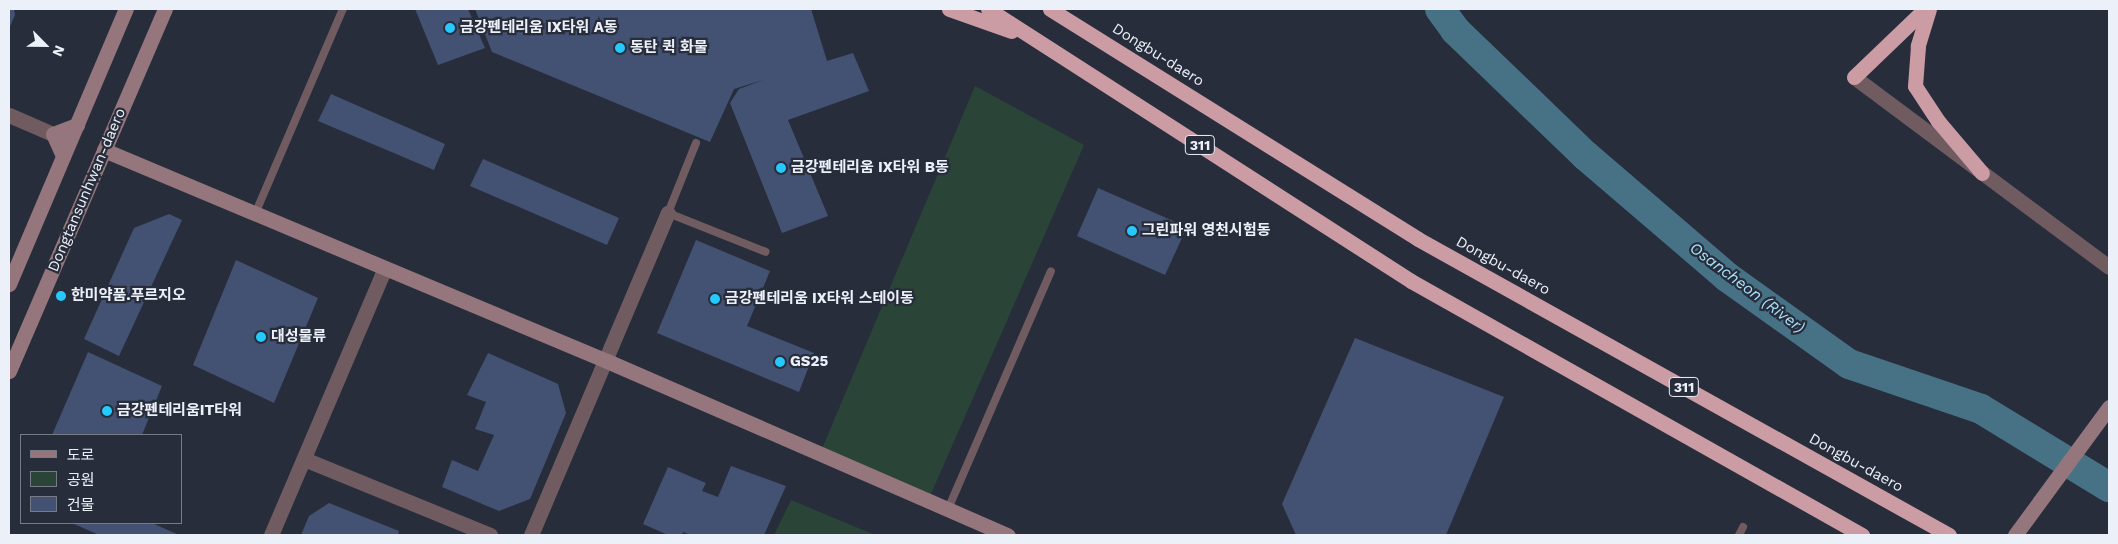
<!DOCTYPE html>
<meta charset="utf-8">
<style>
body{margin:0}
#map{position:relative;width:2118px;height:544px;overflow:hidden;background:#272d3a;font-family:"Work Sans","Noto Sans KR",sans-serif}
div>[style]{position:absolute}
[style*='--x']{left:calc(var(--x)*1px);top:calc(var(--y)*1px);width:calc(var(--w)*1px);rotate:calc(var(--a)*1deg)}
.green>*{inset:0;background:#2a4537}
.river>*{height:30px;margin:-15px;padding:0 15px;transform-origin:15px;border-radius:15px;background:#477286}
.building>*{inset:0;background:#435273}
.lane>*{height:8px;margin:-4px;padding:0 4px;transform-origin:4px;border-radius:4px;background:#705c60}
.street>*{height:15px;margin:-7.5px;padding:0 7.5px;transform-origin:7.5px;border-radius:7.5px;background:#705c60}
.secondary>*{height:15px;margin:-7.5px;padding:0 7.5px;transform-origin:7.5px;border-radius:7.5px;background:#95767c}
.highway>*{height:15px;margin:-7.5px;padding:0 7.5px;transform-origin:7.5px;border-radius:7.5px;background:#cc9ca5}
.dots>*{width:14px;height:14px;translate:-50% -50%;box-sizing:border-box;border:2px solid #272d3a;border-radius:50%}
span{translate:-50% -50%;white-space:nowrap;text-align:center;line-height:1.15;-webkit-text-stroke:4.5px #272d3a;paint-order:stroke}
.shield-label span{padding:1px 4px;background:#272d3a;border:1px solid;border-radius:4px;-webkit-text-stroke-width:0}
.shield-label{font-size:14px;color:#ecf0f9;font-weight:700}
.poi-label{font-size:15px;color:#ecf0f9;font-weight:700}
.left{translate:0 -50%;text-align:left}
.street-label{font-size:15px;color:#ecf0f9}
.water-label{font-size:16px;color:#a8e1fd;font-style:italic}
.frame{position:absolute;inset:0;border:10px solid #ecf0f9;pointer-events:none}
.legend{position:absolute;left:20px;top:434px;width:162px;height:90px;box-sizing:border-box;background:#272d3a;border:1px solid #767b86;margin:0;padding:6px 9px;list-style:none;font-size:15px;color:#ecf0f9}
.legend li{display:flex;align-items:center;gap:10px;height:25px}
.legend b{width:25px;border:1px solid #767b86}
.north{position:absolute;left:20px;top:20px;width:50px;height:50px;-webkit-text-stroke:4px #272d3a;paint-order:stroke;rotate:113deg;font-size:14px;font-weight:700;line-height:20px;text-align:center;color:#ecf0f9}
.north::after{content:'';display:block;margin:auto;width:18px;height:22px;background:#ecf0f9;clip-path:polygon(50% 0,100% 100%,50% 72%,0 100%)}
</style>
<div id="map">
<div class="green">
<i style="clip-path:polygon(975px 86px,1084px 145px,931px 494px,821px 451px)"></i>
<i style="clip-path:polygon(791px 500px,875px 535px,774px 535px)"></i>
</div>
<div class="river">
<i style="--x:1440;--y:9;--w:26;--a:54"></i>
<i style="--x:1455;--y:30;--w:182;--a:43.9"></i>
<i style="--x:1586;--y:156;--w:186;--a:40.6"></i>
<i style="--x:1727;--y:277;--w:150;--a:35.5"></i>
<i style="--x:1849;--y:364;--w:139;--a:18.8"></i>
<i style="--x:1981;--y:409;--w:150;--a:31.4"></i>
</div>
<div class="building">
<i style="clip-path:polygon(9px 9px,14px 9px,15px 15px,9px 29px)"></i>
<i style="clip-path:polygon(415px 9px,468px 9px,485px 48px,438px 65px)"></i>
<i style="clip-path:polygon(475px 9px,811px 9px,827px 61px,853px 53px,869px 91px,788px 120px,828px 216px,782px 233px,730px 103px,739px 89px,763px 80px,734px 89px,710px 142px,492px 52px)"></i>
<i style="clip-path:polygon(331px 94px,445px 144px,434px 170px,318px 121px)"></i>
<i style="clip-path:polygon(483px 159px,619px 218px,607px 245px,470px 186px)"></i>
<i style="clip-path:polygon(1098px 188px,1187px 227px,1165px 275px,1077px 236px)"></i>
<i style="clip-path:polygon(169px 214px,182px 220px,119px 356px,84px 339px,134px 228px)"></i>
<i style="clip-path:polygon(696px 240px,770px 271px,747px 326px,814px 353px,799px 392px,657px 333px)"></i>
<i style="clip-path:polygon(236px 260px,318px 298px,274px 403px,193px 365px)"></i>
<i style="clip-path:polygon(1355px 338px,1504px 397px,1446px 535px,1296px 535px,1282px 504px)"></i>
<i style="clip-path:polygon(88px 352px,162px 386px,142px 435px,52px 435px)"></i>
<i style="clip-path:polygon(488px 353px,558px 384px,566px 413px,530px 499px,499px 511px,442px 487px,452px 460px,478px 471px,494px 435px,475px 429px,486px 402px,467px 395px)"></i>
<i style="clip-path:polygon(731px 466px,786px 486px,764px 535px,691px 535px,683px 532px,682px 535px,668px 535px,643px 524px,668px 467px,706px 483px,702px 491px,718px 497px)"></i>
<i style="clip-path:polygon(329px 503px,399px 531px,398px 535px,301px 535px,309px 516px)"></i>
<i style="clip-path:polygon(72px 523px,152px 523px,179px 535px,99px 535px)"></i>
</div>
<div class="lane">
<i style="--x:696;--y:143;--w:75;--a:111.8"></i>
<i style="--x:668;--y:213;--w:105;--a:21.7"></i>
<i style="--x:255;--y:214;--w:223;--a:-66.8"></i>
<i style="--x:948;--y:509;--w:259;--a:-66.6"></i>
<i style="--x:1739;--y:535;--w:9;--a:-63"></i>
</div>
<div class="street">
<i style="--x:1854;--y:77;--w:318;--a:36.7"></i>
<i style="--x:9;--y:115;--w:48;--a:23.4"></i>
<i style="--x:304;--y:459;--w:201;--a:22.2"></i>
<i style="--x:271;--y:535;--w:290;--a:-66.9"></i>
<i style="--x:531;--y:535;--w:350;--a:-67"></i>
</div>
<div class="secondary">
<i style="--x:104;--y:150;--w:545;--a:22.76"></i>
<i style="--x:607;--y:361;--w:437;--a:23.5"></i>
<i style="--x:63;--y:156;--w:24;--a:-114"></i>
<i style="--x:53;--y:134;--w:26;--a:-21"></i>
<i style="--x:9;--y:284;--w:299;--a:-67"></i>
<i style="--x:9;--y:371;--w:394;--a:-66.7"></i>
<i style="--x:2015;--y:535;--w:159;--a:-53.7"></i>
</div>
<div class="highway">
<i style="--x:949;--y:9;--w:66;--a:19.5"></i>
<i style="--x:988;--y:9;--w:503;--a:32.74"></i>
<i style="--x:1411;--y:281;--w:518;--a:29.39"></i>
<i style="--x:1050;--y:9;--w:434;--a:32"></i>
<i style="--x:1418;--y:239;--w:608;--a:29.14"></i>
<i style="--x:1929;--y:9;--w:39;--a:107"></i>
<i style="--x:1918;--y:46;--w:40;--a:94.3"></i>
<i style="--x:1915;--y:86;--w:42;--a:56.7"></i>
<i style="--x:1938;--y:121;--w:68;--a:49.8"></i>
<i style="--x:1854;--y:77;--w:98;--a:-43.8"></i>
</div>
<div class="dots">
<i style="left:450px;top:28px;background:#26c9fe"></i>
<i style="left:620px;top:48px;background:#26c9fe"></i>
<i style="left:781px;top:168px;background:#26c9fe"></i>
<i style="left:1132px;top:231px;background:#26c9fe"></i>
<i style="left:61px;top:296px;background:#26c9fe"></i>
<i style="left:715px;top:299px;background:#26c9fe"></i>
<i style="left:261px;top:337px;background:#26c9fe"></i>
<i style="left:780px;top:362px;background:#26c9fe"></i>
<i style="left:107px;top:411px;background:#26c9fe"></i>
</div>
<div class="shield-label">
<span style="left:1200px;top:145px">311</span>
<span style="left:1684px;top:387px">311</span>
</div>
<div class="poi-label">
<span class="left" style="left:460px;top:28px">금강펜테리움 IX타워 A동</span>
<span class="left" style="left:630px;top:48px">동탄 퀵 화물</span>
<span class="left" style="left:791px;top:168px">금강펜테리움 IX타워 B동</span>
<span class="left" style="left:1142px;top:231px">그린파워 영천시험동</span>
<span class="left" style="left:71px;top:296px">한미약품.푸르지오</span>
<span class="left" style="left:725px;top:299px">금강펜테리움 IX타워 스테이동</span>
<span class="left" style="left:271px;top:337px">대성물류</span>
<span class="left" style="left:790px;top:362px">GS25</span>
<span class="left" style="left:117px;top:411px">금강펜테리움IT타워</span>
</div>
<div class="street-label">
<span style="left:1158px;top:55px;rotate:32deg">Dongbu-daero</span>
<span style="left:87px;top:190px;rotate:-67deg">Dongtansunhwan-daero</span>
<span style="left:1503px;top:266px;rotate:29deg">Dongbu-daero</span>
<span style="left:1856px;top:463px;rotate:29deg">Dongbu-daero</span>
</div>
<div class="water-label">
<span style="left:1747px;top:288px;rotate:37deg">Osancheon (River)</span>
</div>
<div class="frame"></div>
<ul class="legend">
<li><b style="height:6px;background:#95767c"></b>도로</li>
<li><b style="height:14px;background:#2a4537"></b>공원</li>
<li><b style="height:14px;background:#435273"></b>건물</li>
</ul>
<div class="north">N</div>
</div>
